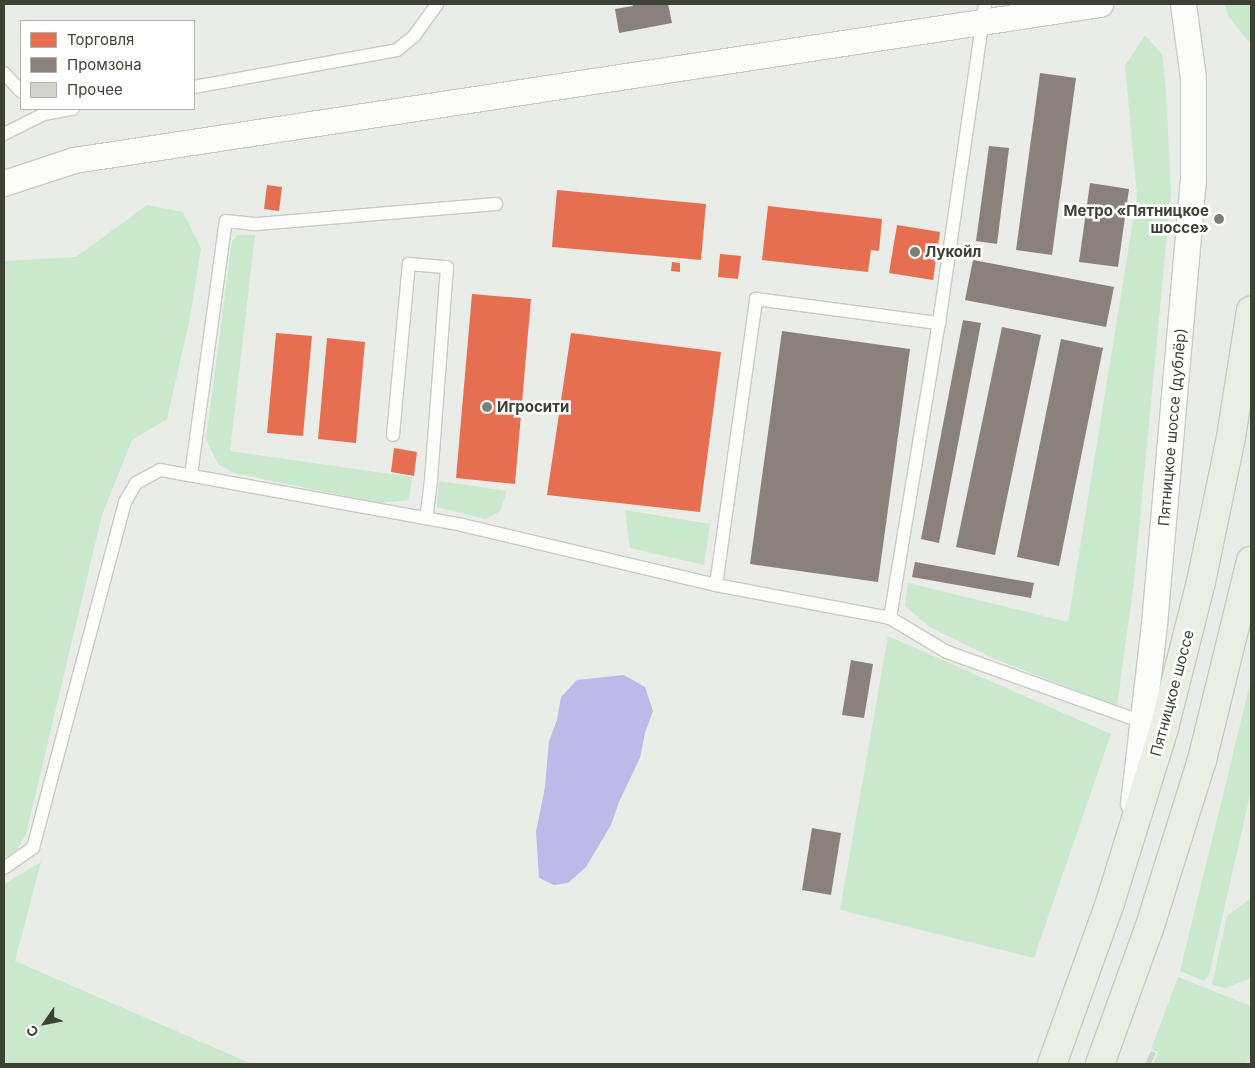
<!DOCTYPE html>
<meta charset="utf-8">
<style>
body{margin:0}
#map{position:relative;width:1255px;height:1068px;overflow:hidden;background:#eaede7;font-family:Inter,sans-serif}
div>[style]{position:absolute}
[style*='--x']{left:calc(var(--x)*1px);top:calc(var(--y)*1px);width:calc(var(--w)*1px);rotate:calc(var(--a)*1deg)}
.green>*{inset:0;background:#c9e8cc}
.water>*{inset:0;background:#beb9e9}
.shops>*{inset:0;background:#e76f51}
.industry>*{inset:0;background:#8a817c}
.building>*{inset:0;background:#d1d4cc}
.roads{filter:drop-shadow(1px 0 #c8cbc5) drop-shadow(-1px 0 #c8cbc5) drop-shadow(0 1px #c8cbc5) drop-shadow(0 -1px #c8cbc5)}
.service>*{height:12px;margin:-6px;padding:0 6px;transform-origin:6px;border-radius:6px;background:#fcfcfb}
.minor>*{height:25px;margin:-12.5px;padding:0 12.5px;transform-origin:12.5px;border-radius:12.5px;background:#fcfcfb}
.primary>*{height:28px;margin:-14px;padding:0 14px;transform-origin:14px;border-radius:14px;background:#eaefe3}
.dots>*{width:14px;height:14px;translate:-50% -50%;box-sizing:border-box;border:2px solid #fff;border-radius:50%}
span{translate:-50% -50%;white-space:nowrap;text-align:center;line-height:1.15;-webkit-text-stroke:5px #fff;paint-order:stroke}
.poi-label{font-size:15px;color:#3e4234;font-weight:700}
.right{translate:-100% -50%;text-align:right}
.left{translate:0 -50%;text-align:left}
.street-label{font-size:15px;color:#3e4234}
.frame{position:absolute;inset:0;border:5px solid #3e4234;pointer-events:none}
.legend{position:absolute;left:20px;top:20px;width:175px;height:90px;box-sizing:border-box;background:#fff;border:1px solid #b2b3ae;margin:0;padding:6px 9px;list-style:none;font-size:15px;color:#3e4234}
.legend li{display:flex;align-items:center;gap:10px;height:25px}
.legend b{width:25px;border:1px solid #b2b3ae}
.north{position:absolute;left:20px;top:998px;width:50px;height:50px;-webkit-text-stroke:4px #fff;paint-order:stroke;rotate:237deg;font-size:14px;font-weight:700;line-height:20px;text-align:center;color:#3e4234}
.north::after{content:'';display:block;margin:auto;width:18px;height:22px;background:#3e4234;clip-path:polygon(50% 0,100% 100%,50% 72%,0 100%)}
</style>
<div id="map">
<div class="green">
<i style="clip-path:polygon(1224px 4px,1251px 4px,1251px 34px,1249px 42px,1229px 17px)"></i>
<i style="clip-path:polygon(1145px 35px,1162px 54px,1166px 92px,1171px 192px,1134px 582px,1117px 706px,997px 660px,930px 627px,905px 606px,908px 583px,1068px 622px,1137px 196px,1125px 66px)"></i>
<i style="clip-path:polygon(147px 205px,183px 212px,201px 248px,190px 318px,167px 419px,132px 440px,102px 515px,26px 834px,16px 851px,4px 858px,4px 261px,76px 257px)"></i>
<i style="clip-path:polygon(237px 235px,255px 235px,230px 451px,412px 477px,409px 500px,379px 503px,234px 473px,218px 464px,206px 439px,232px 241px)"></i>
<i style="clip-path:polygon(439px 481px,507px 491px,500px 511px,486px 519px,437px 507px)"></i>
<i style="clip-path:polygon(625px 510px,710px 524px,704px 565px,630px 548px)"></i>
<i style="clip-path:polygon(888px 636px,1111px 734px,1034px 958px,840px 910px)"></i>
<i style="clip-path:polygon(1251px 680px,1251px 791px,1209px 975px,1204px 981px,1180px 971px)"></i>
<i style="clip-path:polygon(41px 862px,15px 961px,252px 1064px,4px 1064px,4px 884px)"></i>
<i style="clip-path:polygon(1251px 898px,1251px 978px,1225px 988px,1212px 985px,1227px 916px)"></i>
<i style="clip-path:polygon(1178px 977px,1251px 1006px,1251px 1061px,1242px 1064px,1153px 1064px,1158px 1052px,1151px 1049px)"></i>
</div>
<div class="water">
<i style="clip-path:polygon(624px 675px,645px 687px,653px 711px,645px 733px,640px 758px,619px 802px,611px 825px,586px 867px,568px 883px,554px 885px,539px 878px,536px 832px,545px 787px,549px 741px,557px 720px,561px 697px,577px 680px)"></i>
</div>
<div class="shops">
<i style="clip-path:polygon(267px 185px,282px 187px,279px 211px,264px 209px)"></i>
<i style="clip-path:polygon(557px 190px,706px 204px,701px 260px,552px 247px)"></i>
<i style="clip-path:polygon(768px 206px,882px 219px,879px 251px,871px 250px,868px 272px,762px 260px)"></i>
<i style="clip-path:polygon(897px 225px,940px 232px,933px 280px,889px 273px)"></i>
<i style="clip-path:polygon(720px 254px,741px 256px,738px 279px,718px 277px)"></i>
<i style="clip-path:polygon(672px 262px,680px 263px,680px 272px,671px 271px)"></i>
<i style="clip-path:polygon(472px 294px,531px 299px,515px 484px,456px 478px)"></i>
<i style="clip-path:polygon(276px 333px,312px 336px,303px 436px,267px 433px)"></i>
<i style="clip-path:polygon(571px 333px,721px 352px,700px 512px,547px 495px)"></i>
<i style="clip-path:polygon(327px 338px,365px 342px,356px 443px,318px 439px)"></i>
<i style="clip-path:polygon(394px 448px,417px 452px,414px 476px,391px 472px)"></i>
</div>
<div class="industry">
<i style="clip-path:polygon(632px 4px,668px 4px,672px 23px,619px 33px,615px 9px,633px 6px)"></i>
<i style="clip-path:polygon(1040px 73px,1076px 78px,1052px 255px,1016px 250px)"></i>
<i style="clip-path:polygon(989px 146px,1009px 148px,997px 244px,976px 241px)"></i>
<i style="clip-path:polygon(1090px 183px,1129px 189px,1118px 267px,1079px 262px)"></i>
<i style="clip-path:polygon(973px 260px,1114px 287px,1106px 327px,965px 300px)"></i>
<i style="clip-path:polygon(963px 320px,981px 323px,939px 543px,921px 539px)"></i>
<i style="clip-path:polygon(1002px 327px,1041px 335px,995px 555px,956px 547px)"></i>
<i style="clip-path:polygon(782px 331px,910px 349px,878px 582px,750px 564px)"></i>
<i style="clip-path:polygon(1061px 339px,1103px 348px,1059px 566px,1017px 557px)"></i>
<i style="clip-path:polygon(915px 562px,1034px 583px,1031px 598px,912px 577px)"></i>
<i style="clip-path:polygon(851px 660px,873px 664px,864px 718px,842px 715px)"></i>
<i style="clip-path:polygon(812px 828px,841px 833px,831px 895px,802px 890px)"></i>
</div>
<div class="building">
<i style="clip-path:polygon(1151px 1051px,1156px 1053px,1151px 1064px,1145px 1064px)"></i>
</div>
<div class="roads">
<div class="service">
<i style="--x:4;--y:73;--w:25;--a:47"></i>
<i style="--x:194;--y:87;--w:206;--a:-10.3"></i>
<i style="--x:397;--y:50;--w:22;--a:-39"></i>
<i style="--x:414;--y:36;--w:39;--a:-54"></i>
<i style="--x:4;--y:134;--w:45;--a:-26.6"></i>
<i style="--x:44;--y:114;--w:29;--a:-10"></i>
<i style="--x:393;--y:435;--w:172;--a:-84.7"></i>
<i style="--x:409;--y:264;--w:38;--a:5"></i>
<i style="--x:447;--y:267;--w:214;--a:94.3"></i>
<i style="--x:431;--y:480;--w:38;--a:97"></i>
<i style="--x:191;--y:475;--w:256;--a:-82.2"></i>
<i style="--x:226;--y:221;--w:31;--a:6"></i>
<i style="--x:257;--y:224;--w:240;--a:-4.8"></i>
<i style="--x:716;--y:585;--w:289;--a:-82"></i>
<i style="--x:756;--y:299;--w:185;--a:7.5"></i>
<i style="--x:890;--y:618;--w:299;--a:-80.6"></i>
<i style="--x:939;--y:323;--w:322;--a:-81.8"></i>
<i style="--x:4;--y:868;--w:35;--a:-35"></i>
<i style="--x:33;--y:848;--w:358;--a:-75.1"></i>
<i style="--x:125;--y:502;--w:22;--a:-60"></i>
<i style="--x:136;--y:483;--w:27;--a:-28"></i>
<i style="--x:160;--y:470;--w:307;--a:10.3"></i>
<i style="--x:462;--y:525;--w:261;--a:13.3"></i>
<i style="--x:716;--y:585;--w:177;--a:10.7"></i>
<i style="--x:890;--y:618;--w:66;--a:30.8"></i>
<i style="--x:947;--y:652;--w:208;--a:19.7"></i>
</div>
<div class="minor">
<i style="--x:4;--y:183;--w:74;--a:-18.2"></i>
<i style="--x:74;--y:160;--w:1038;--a:-8.65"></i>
<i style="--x:1133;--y:803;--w:180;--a:-83.3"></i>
<i style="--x:1154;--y:624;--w:444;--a:-85"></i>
<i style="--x:1193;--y:182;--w:104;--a:-90"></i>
<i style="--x:1193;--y:78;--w:75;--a:-97.7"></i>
</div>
<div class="primary">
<i style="--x:1052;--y:1064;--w:168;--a:-70.2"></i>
<i style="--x:1109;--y:906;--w:186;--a:-72.8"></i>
<i style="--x:1164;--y:728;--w:151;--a:-75.8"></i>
<i style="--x:1201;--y:582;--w:148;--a:-78.3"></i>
<i style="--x:1231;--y:437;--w:128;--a:-81"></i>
<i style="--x:1100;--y:1064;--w:144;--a:-70.1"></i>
<i style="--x:1149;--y:929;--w:177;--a:-72.6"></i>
<i style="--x:1202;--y:760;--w:205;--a:-76.2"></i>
</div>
</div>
<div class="dots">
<i style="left:1219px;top:219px;background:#7a7e73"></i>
<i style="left:915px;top:252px;background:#7a7e73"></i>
<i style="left:487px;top:407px;background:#7a7e73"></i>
</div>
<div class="poi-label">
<span class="right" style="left:1209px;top:219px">Метро «Пятницкое<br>шоссе»</span>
<span class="left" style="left:925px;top:252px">Лукойл</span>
<span class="left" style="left:497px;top:407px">Игросити</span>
</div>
<div class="street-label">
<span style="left:1172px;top:427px;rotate:-85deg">Пятницкое шоссе (дублёр)</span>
<span style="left:1172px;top:693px;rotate:-75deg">Пятницкое шоссе</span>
</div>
<div class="frame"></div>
<ul class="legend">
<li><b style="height:14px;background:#e76f51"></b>Торговля</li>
<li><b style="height:14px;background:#8a817c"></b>Промзона</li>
<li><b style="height:14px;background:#d1d4cc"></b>Прочее</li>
</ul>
<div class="north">С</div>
</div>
